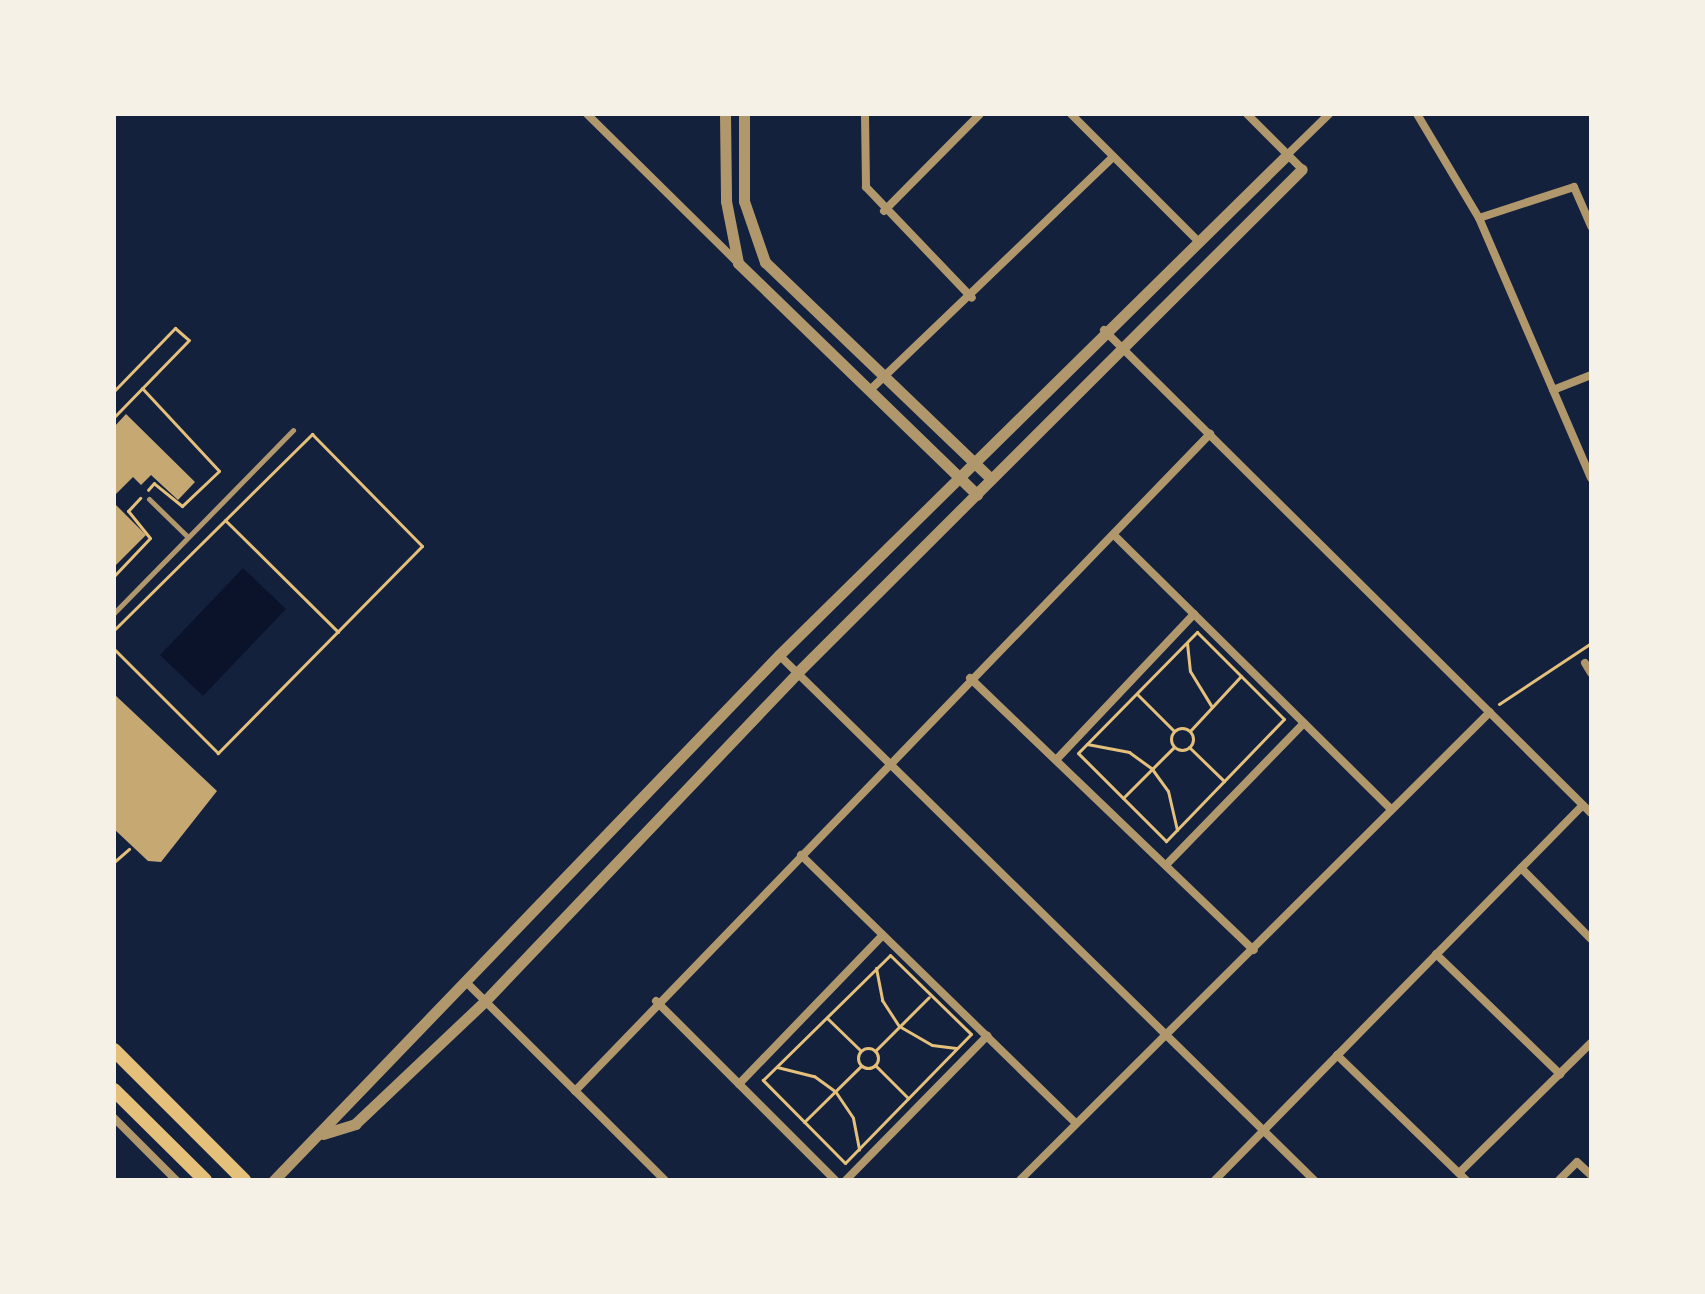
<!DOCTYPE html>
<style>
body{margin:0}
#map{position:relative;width:1705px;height:1294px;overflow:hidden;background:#14213d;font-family:"Varela Round",sans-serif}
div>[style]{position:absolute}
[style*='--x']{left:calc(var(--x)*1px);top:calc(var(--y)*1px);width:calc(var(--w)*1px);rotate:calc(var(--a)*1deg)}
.water>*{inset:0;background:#0b132b}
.building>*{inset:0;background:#c6a872}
.path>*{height:3px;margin:-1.5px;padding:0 1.5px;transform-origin:1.5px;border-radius:1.5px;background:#e5c07b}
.path>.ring{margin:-1.5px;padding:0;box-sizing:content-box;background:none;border:3px solid #e5c07b;border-radius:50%}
.service>*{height:5px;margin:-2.5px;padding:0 2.5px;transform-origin:2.5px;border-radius:2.5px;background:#b1986c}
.minor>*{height:8px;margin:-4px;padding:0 4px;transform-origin:4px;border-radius:4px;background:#b1986c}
.tertiary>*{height:11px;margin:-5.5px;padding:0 5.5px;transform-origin:5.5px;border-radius:5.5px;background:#b1986c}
.primary>*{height:14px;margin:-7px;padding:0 7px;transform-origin:7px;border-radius:7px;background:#e5c07b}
span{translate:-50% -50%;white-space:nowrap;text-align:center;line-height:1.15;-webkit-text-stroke:6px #f6f1e7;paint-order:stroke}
.frame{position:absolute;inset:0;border:116px solid #f6f1e7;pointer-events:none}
</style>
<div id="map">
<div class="water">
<i style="clip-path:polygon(243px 568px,286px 609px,203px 696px,160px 655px)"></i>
</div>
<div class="building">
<i style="clip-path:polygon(126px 414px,195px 482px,178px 500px,151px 475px,141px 485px,133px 477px,114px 496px,114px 427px)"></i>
<i style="clip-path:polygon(114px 503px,146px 535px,114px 567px)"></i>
<i style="clip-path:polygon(114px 694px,217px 791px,161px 862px,148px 861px,114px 829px)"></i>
</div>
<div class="path">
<i style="--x:142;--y:388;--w:113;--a:47.1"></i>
<i style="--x:219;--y:471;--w:51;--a:136.6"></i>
<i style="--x:182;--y:506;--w:36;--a:-141"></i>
<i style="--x:154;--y:483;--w:9;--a:131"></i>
<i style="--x:114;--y:391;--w:88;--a:-45.9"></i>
<i style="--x:175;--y:328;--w:18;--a:41"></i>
<i style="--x:189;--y:340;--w:107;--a:134.2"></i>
<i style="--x:225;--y:520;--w:159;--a:44.7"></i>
<i style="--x:114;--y:576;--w:52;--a:-46.5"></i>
<i style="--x:150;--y:538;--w:35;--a:-129"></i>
<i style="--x:128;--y:511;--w:18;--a:-47"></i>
<i style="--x:114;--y:630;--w:279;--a:-44.7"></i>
<i style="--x:312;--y:434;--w:157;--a:45.5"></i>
<i style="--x:422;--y:546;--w:291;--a:134.6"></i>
<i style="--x:218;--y:753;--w:147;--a:-135"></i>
<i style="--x:1197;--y:632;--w:123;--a:45"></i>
<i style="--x:1284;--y:719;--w:170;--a:134"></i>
<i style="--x:1166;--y:841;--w:124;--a:-135"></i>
<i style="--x:1078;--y:753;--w:170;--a:-45.5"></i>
<i style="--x:1187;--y:643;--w:28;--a:84"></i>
<i style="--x:1190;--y:671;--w:42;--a:58.6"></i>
<i style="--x:1137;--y:694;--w:52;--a:45"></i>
<i style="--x:1499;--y:704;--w:110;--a:-33.5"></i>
<i class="ring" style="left:1171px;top:728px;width:19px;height:19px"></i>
<i style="--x:1190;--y:731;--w:75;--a:-47.2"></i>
<i style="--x:1087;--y:744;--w:43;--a:10.8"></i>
<i style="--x:1129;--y:752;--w:29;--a:36"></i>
<i style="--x:1152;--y:769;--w:27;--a:54"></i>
<i style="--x:1168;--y:791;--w:40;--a:77"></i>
<i style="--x:1189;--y:747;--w:49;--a:44.2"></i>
<i style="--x:1123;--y:798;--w:72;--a:-45"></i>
<i style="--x:114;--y:862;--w:20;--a:-41"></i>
<i style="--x:890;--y:955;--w:113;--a:44.3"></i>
<i style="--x:971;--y:1034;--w:180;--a:134.3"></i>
<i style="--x:845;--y:1163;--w:117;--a:-134.7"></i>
<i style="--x:763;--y:1080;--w:178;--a:-44.5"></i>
<i style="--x:876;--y:968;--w:33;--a:79"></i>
<i style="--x:882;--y:1000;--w:31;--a:57"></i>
<i style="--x:899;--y:1026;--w:38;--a:30"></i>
<i style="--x:932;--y:1045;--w:24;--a:7"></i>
<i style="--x:827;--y:1018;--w:46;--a:44.1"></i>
<i class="ring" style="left:858px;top:1048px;width:17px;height:17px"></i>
<i style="--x:875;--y:1051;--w:76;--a:-45"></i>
<i style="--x:875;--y:1065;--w:47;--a:45"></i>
<i style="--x:777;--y:1067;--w:38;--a:14"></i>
<i style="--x:814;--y:1076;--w:26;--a:36"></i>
<i style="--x:835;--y:1091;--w:32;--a:56"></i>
<i style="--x:853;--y:1118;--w:32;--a:79"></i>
<i style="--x:804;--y:1122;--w:80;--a:-44.5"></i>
</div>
<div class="service">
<i style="--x:149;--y:499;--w:54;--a:44.3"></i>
<i style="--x:114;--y:613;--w:256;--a:-45.6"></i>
</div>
<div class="minor">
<i style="--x:587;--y:114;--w:212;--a:44.6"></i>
<i style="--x:865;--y:114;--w:73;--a:89.2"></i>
<i style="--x:866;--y:187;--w:153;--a:46.3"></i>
<i style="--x:1071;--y:114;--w:175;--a:45"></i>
<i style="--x:1247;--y:114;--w:78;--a:45"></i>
<i style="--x:1417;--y:114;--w:121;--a:59.2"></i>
<i style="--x:1479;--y:218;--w:283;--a:66.7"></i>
<i style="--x:1287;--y:155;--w:59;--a:-44.3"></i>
<i style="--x:884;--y:211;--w:136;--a:-45.3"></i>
<i style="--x:1479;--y:218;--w:100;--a:-18.1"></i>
<i style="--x:1574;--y:187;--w:43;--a:66.4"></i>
<i style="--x:1104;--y:330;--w:686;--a:44.76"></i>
<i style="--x:870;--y:390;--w:337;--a:-43.8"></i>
<i style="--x:1553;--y:390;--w:41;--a:-21.5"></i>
<i style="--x:1114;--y:535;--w:390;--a:44.7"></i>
<i style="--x:779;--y:655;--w:750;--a:44.46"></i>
<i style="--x:1585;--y:663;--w:12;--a:59"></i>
<i style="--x:970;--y:678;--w:393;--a:43.8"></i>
<i style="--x:1056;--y:760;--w:201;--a:-46.6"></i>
<i style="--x:801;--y:855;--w:383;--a:44.3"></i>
<i style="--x:1166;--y:865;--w:198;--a:-45.8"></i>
<i style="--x:1521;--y:868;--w:100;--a:45.4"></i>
<i style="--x:1436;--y:954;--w:173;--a:44.1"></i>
<i style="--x:465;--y:981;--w:282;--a:44.9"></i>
<i style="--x:656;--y:1001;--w:253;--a:45"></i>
<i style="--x:1337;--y:1055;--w:180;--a:44.1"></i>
<i style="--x:739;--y:1084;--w:207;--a:-46"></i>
<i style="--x:575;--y:1091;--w:914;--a:-45.98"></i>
<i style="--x:114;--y:1118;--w:88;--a:45"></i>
<i style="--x:1459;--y:1173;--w:185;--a:-44.6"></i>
<i style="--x:846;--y:1180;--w:202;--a:-45.6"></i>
<i style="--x:1020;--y:1180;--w:663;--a:-44.88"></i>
<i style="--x:1215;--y:1180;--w:525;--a:-45.54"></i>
<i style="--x:1559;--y:1180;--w:25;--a:-45"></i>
<i style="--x:1577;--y:1162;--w:19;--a:43"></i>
</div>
<div class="tertiary">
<i style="--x:725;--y:114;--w:87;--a:89.3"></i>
<i style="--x:726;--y:201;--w:63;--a:79"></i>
<i style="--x:738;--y:263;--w:333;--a:44.1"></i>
<i style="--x:744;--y:114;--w:87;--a:90"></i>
<i style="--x:744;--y:201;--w:65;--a:71"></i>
<i style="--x:765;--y:262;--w:313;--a:43.8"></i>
<i style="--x:323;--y:1134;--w:34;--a:-17"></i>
<i style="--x:355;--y:1124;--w:179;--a:-43.4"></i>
<i style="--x:485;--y:1001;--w:453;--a:-46.4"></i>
<i style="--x:797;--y:673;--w:713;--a:-44.94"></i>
<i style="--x:274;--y:1180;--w:728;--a:-46.11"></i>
<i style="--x:779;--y:655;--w:713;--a:-44.55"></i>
</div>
<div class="primary">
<i style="--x:114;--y:1050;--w:184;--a:45"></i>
<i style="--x:114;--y:1090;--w:128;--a:44.7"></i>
</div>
<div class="frame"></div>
</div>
